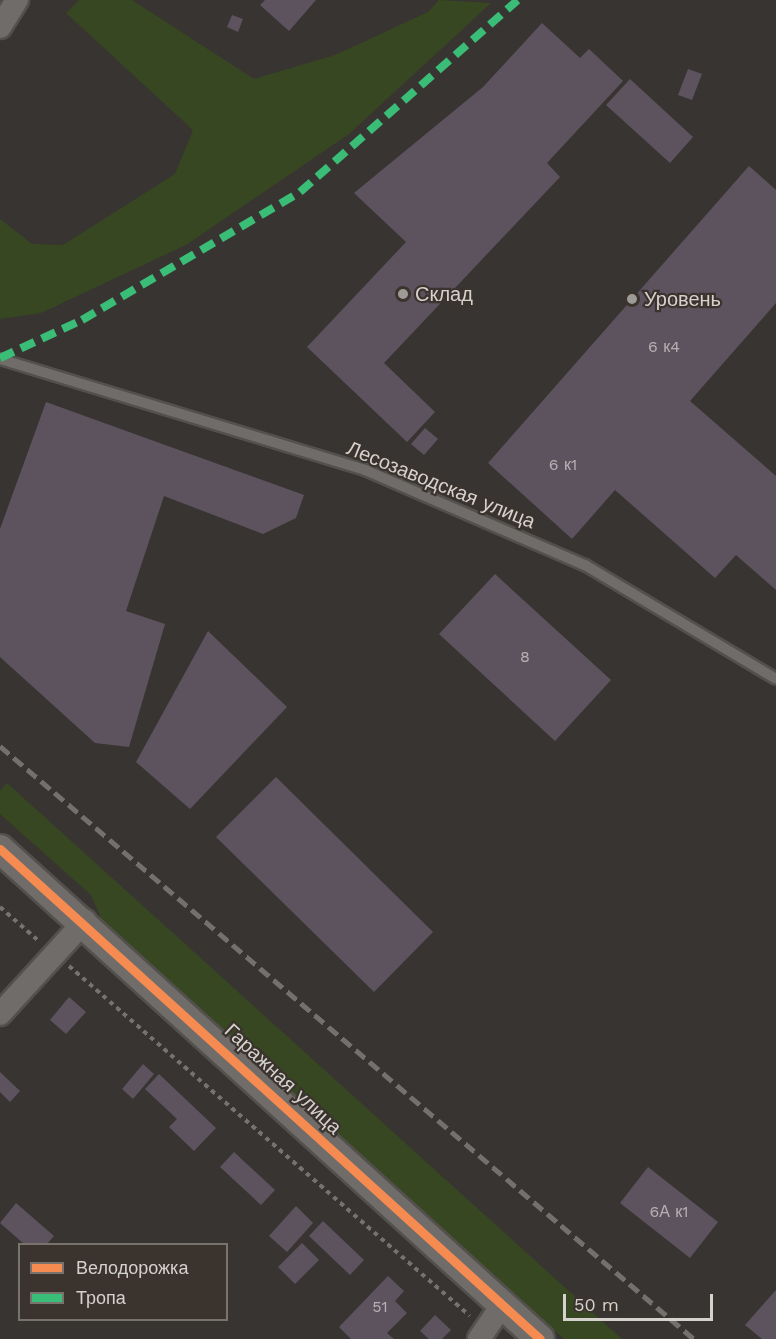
<!DOCTYPE html>
<meta charset="utf-8">
<style>
body{margin:0}
#map{position:relative;width:776px;height:1339px;overflow:hidden;background:#383431;font-family:"Work Sans",sans-serif}
div>[style]{position:absolute}
[style*='--x']{left:calc(var(--x)*1px);top:calc(var(--y)*1px);width:calc(var(--w)*1px);rotate:calc(var(--a)*1deg)}
.green>*{inset:0;background:#374721}
.building>*{inset:0;background:#5d535f}
.path>*{height:4px;margin-top:-2px;transform-origin:0;background:repeating-linear-gradient(90deg,#757270 0 4.5px,transparent 0 9px)}
.roads{filter:drop-shadow(2px 0 #53504d) drop-shadow(-2px 0 #53504d) drop-shadow(0 2px #53504d) drop-shadow(0 -2px #53504d)}
.service>*{height:10px;margin:-5px;padding:0 5px;transform-origin:5px;border-radius:5px;background:#6f6c6a}
.minor>*{height:22px;margin:-11px;padding:0 11px;transform-origin:11px;border-radius:11px;background:#6f6c6a}
.tertiary>*{height:28px;margin:-14px;padding:0 14px;transform-origin:14px;border-radius:14px;background:#6f6c6a}
.rail>*{height:4.5px;margin-top:-2.25px;transform-origin:0;background:repeating-linear-gradient(90deg,#73706d 0 12px,transparent 0 18px)}
.quiet>*{height:8px;margin-top:-4px;transform-origin:0;background:repeating-linear-gradient(90deg,#3abd76 0 15px,transparent 0 23px)}
.cycleway>*{height:9px;margin:-4.5px;padding:0 4.5px;transform-origin:4.5px;border-radius:4.5px;background:#f68b52}
.dots>*{width:16px;height:16px;translate:-50% -50%;box-sizing:border-box;border:3px solid #3b342e;border-radius:50%}
span{translate:-50% -50%;white-space:nowrap;text-align:center;line-height:1.15;-webkit-text-stroke:4.5px #3b342e;paint-order:stroke}
.number-label{font-size:16px;color:#b7b2b2}
.number-label span{-webkit-text-stroke-width:0}
.poi-label{font-size:20px;color:#d5d1cd}
.left{translate:0 -50%;text-align:left}
.street-label{font-size:20px;color:#d5d1cd}
.legend{position:absolute;left:18px;top:1243px;width:210px;height:78px;box-sizing:border-box;background:#3b342e;border:2px solid #79736e;margin:0;padding:8px 10px;list-style:none;font-size:18px;color:#d5d1cd}
.legend li{display:flex;align-items:center;gap:12px;height:30px}
.legend b{width:30px;border:2px solid #79736e}
.scale{position:absolute;left:563px;top:1294px;width:150px;height:27px;box-sizing:border-box;border:3px solid #d5d1cd;border-top:0;padding-left:8px;font-size:18px;line-height:21px;white-space:nowrap;color:#d5d1cd;-webkit-text-stroke:4px #3b342e;paint-order:stroke}
</style>
<div id="map">
<div class="green">
<i style="clip-path:polygon(79px 0,132px 0,254px 79px,335px 55px,428px 12px,439px 0,491px 3px,349px 134px,186px 245px,41px 313px,0 319px,0 219px,32px 244px,63px 245px,175px 174px,193px 130px,66px 13px)"></i>
<i style="clip-path:polygon(7px 783px,622px 1339px,564px 1339px,104px 925px,91px 895px,0 814px,0 791px)"></i>
</div>
<div class="building">
<i style="clip-path:polygon(265px 0,316px 0,289px 31px,260px 5px)"></i>
<i style="clip-path:polygon(232px 15px,243px 19px,238px 32px,227px 27px)"></i>
<i style="clip-path:polygon(542px 23px,580px 58px,589px 49px,623px 81px,547px 163px,560px 177px,384px 363px,435px 412px,407px 442px,307px 347px,406px 242px,354px 193px,483px 87px)"></i>
<i style="clip-path:polygon(688px 69px,702px 74px,692px 100px,678px 95px)"></i>
<i style="clip-path:polygon(630px 79px,693px 137px,670px 163px,606px 105px)"></i>
<i style="clip-path:polygon(749px 166px,776px 190px,776px 303px,690px 401px,776px 476px,776px 590px,736px 555px,715px 578px,615px 490px,572px 539px,488px 463px)"></i>
<i style="clip-path:polygon(46px 402px,304px 495px,296px 518px,263px 534px,164px 496px,126px 611px,165px 624px,129px 747px,95px 743px,0 657px,0 529px)"></i>
<i style="clip-path:polygon(425px 428px,438px 439px,424px 455px,411px 444px)"></i>
<i style="clip-path:polygon(495px 574px,611px 680px,555px 741px,439px 634px)"></i>
<i style="clip-path:polygon(208px 631px,287px 707px,190px 809px,136px 762px)"></i>
<i style="clip-path:polygon(276px 777px,433px 932px,374px 992px,216px 837px)"></i>
<i style="clip-path:polygon(69px 997px,86px 1012px,66px 1034px,50px 1020px)"></i>
<i style="clip-path:polygon(143px 1064px,154px 1074px,133px 1099px,122px 1089px)"></i>
<i style="clip-path:polygon(0 1072px,20px 1091px,10px 1102px,0 1092px)"></i>
<i style="clip-path:polygon(159px 1074px,216px 1128px,194px 1151px,169px 1127px,177px 1119px,145px 1089px)"></i>
<i style="clip-path:polygon(234px 1152px,275px 1190px,261px 1205px,220px 1167px)"></i>
<i style="clip-path:polygon(648px 1167px,718px 1222px,690px 1258px,620px 1203px)"></i>
<i style="clip-path:polygon(16px 1203px,54px 1236px,47px 1244px,24px 1244px,0 1223px)"></i>
<i style="clip-path:polygon(296px 1206px,313px 1223px,287px 1252px,269px 1236px)"></i>
<i style="clip-path:polygon(323px 1221px,364px 1260px,350px 1275px,309px 1236px)"></i>
<i style="clip-path:polygon(302px 1243px,319px 1260px,295px 1284px,278px 1267px)"></i>
<i style="clip-path:polygon(388px 1276px,404px 1291px,395px 1301px,407px 1313px,387px 1333px,394px 1339px,351px 1339px,339px 1327px)"></i>
<i style="clip-path:polygon(776px 1290px,776px 1339px,762px 1339px,745px 1325px)"></i>
<i style="clip-path:polygon(435px 1315px,451px 1330px,442px 1339px,429px 1339px,420px 1331px)"></i>
</div>
<div class="path">
<i style="--x:0;--y:907;--w:53;--a:41.2"></i>
<i style="--x:69;--y:966;--w:532;--a:41.12"></i>
</div>
<div class="roads">
<div class="service">
<i style="--x:0;--y:359;--w:382;--a:16.9"></i>
<i style="--x:365;--y:470;--w:240;--a:23.4"></i>
<i style="--x:585;--y:565;--w:222;--a:30.8"></i>
</div>
<div class="minor">
<i style="--x:0;--y:27;--w:32;--a:-58"></i>
<i style="--x:0;--y:1014;--w:126;--a:-47.6"></i>
<i style="--x:479;--y:1339;--w:41;--a:-55.9"></i>
</div>
<div class="tertiary">
<i style="--x:0;--y:849;--w:729;--a:42.22"></i>
</div>
</div>
<div class="rail">
<i style="--x:0;--y:746;--w:913;--a:40.51"></i>
</div>
<div class="quiet">
<i style="--x:0;--y:358;--w:90;--a:-24.9"></i>
<i style="--x:82;--y:320;--w:253;--a:-30.4"></i>
<i style="--x:300;--y:192;--w:290;--a:-41.4"></i>
</div>
<div class="cycleway">
<i style="--x:0;--y:849;--w:729;--a:42.22"></i>
</div>
<div class="dots">
<i style="left:403px;top:294px;background:#9e9a96"></i>
<i style="left:632px;top:299px;background:#9e9a96"></i>
</div>
<div class="number-label">
<span style="left:664px;top:347px">6 к4</span>
<span style="left:563px;top:465px">6 к1</span>
<span style="left:525px;top:657px">8</span>
<span style="left:669px;top:1212px">6А к1</span>
<span style="left:380px;top:1307px">51</span>
</div>
<div class="poi-label">
<span class="left" style="left:415px;top:294px">Склад</span>
<span class="left" style="left:644px;top:299px">Уровень</span>
</div>
<div class="street-label">
<span style="left:441px;top:485px;rotate:22deg">Лесозаводская улица</span>
<span style="left:283px;top:1079px;rotate:43deg">Гаражная улица</span>
</div>
<ul class="legend">
<li><b style="height:8px;background:#f68b52"></b>Велодорожка</li>
<li><b style="height:8px;background:#3abd76"></b>Тропа</li>
</ul>
<div class="scale">50 m</div>
</div>
